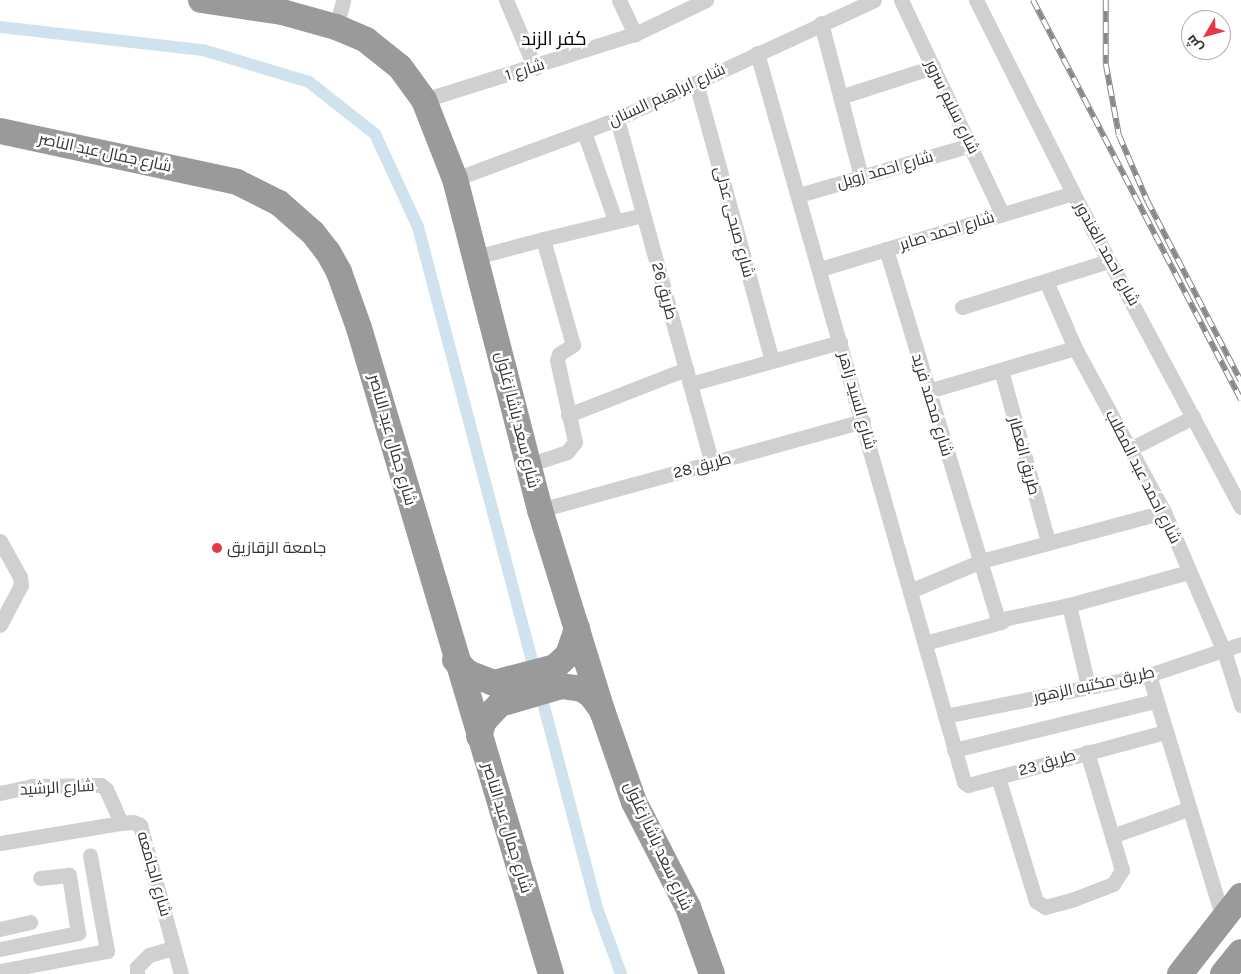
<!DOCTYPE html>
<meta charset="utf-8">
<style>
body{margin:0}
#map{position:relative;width:1241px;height:974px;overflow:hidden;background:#fff;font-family:Karla,Cairo,sans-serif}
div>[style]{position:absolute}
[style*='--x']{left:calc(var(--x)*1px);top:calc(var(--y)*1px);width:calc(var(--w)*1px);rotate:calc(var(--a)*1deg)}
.canal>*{height:12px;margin:-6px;padding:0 6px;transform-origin:6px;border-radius:6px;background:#cfe2ee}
.street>*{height:15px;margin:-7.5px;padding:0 7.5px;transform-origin:7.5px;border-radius:7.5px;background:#d0d0d0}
.highway>*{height:26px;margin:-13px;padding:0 13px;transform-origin:13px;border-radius:13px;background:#9a9a9a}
.rail>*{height:5.5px;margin-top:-2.75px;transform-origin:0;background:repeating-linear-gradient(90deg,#fff 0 11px,#888 0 22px);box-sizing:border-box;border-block:1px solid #888}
.dots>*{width:14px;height:14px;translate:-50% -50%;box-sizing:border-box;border:2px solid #fff;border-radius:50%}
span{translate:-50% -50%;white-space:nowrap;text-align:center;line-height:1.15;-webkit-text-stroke:5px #fff;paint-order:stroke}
.street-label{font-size:16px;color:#333}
.poi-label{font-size:16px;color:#333}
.left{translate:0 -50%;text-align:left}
.quarter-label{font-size:19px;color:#000}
.north{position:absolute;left:1181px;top:10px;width:50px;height:50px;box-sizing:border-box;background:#fff;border:1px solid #adadad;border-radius:50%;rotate:233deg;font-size:14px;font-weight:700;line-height:20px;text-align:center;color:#333}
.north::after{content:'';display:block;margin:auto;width:18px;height:22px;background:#e63946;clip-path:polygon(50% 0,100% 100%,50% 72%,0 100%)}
</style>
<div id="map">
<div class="canal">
<i style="--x:0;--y:27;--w:204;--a:6.5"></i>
<i style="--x:203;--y:50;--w:111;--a:16.8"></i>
<i style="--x:309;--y:82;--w:84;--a:38.2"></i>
<i style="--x:375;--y:134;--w:102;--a:65.2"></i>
<i style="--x:418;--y:227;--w:704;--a:75.27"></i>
<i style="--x:597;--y:908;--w:70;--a:70"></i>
</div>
<div class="street">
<i style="--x:506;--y:0;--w:74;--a:66.9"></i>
<i style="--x:619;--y:0;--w:38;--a:65"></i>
<i style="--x:901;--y:0;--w:237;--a:64.7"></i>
<i style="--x:976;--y:0;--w:216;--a:63.3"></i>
<i style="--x:1073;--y:193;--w:356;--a:61.9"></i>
<i style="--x:821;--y:23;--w:159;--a:75.4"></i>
<i style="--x:336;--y:27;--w:28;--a:-75"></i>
<i style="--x:757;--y:53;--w:758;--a:74.15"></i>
<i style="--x:964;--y:782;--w:5;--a:37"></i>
<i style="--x:968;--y:785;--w:31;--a:-15"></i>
<i style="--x:998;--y:777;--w:173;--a:-15.1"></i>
<i style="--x:696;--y:83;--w:288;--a:74.7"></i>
<i style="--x:840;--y:97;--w:98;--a:-17.9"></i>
<i style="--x:424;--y:100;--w:221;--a:-17.4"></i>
<i style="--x:635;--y:34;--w:79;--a:-25.6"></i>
<i style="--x:617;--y:119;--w:357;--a:74.6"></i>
<i style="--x:584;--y:132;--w:93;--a:70.6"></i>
<i style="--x:455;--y:179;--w:173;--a:-20.3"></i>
<i style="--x:617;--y:119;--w:283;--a:-24.8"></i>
<i style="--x:799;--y:195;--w:179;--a:-16.2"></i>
<i style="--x:886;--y:249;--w:388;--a:73.2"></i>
<i style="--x:998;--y:620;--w:73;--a:-11.9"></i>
<i style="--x:1069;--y:605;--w:124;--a:-15.4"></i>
<i style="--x:476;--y:257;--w:69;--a:-15"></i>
<i style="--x:820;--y:269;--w:264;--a:-16.7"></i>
<i style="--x:1046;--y:281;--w:73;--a:66.6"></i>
<i style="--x:1075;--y:348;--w:187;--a:61.5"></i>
<i style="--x:1164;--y:512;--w:151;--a:66.7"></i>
<i style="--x:1224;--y:651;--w:57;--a:72.5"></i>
<i style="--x:962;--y:307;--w:154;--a:-17.4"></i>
<i style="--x:1001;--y:370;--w:178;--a:74.7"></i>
<i style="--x:690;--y:384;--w:156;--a:-15.6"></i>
<i style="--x:928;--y:391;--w:153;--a:-16.3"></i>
<i style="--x:568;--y:415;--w:127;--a:-21.3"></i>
<i style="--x:1130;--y:449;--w:71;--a:-26.9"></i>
<i style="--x:528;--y:465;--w:41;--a:-18.4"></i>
<i style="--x:567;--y:452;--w:13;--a:-51"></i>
<i style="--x:575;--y:442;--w:84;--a:-102.4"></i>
<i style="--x:557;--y:360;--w:6;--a:-72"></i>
<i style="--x:559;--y:354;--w:17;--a:-33"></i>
<i style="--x:573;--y:345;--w:110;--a:-105.8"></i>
<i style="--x:543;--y:239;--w:103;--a:-13.5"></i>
<i style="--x:540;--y:510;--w:335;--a:-15.4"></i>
<i style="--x:0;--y:541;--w:41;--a:60.9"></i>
<i style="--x:20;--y:577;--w:8;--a:83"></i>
<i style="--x:21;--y:585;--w:45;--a:117.7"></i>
<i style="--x:910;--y:591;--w:77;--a:-22.9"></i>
<i style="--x:981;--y:561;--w:189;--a:-15"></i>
<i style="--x:1069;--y:605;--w:83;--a:76.8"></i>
<i style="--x:925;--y:643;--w:80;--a:-15.3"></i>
<i style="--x:1149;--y:675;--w:255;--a:73.1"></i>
<i style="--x:945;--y:716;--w:208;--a:-11.4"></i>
<i style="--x:1149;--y:675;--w:97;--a:-18.6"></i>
<i style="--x:954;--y:750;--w:207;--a:-13.7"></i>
<i style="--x:998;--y:777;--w:130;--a:73"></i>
<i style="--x:1036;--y:901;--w:11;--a:34"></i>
<i style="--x:1045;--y:907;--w:30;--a:-15"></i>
<i style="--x:1074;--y:899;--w:42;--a:-21"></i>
<i style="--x:1113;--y:884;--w:17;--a:-57"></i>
<i style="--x:1122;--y:870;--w:123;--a:-106.5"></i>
<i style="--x:0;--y:793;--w:33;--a:-12"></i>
<i style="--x:32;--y:786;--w:69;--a:-0.8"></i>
<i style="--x:101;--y:785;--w:6;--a:39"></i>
<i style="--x:106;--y:789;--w:37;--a:66"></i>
<i style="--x:1112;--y:836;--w:81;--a:-19.6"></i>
<i style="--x:0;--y:843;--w:123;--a:-9.4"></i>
<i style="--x:121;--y:823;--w:12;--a:-5"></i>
<i style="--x:133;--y:822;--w:8;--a:23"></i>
<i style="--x:140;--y:825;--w:155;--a:74.6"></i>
<i style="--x:0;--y:929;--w:31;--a:-13"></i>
<i style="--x:0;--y:949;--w:80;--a:-11.6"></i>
<i style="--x:78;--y:933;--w:59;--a:-98.8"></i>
<i style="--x:69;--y:875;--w:29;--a:174"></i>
<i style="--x:0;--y:971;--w:109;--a:-10.6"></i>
<i style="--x:107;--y:951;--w:97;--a:-100.1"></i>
<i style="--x:137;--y:974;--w:7;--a:-90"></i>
<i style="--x:137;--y:967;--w:17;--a:-45"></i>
<i style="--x:149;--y:955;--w:26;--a:-16"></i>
</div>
<div class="highway">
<i style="--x:201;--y:0;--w:82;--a:8.4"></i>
<i style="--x:282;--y:12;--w:56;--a:15.5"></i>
<i style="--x:336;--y:27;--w:33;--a:23"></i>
<i style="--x:366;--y:40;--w:43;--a:38.5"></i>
<i style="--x:400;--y:67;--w:41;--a:54"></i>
<i style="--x:424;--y:100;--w:85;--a:68.6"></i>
<i style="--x:455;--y:179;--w:342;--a:75.6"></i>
<i style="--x:540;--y:510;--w:213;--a:72.8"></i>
<i style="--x:603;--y:713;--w:94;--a:70.8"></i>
<i style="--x:634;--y:802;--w:118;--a:62.8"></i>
<i style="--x:688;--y:907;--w:71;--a:70.3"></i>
<i style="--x:0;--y:131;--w:242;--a:12.1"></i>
<i style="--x:237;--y:182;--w:47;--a:26.6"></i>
<i style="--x:279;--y:203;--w:45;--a:41.4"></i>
<i style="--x:313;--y:233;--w:24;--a:52"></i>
<i style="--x:328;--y:252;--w:23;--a:61"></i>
<i style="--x:339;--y:272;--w:59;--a:70.3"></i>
<i style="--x:359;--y:328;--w:674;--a:73.45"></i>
<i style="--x:455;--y:660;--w:18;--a:45"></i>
<i style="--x:468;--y:673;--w:28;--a:21"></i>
<i style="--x:494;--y:683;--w:63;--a:-14.7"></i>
<i style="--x:555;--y:667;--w:18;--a:-43"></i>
<i style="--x:568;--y:655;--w:28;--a:-71"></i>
<i style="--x:479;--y:736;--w:16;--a:-72"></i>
<i style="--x:484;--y:721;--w:23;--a:-47"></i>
<i style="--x:500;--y:704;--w:64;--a:-16.4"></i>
<i style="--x:561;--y:686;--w:21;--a:8"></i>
<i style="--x:582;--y:689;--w:11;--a:34"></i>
<i style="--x:591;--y:695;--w:19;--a:54"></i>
<i style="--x:1180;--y:974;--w:99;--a:-52"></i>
<i style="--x:1223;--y:974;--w:28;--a:-51"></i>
</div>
<div class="rail">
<i style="--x:1033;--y:0;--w:451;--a:62.5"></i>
<i style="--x:1106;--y:0;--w:64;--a:90"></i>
<i style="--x:1106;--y:64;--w:72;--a:79.6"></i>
<i style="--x:1119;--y:135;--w:71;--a:66.7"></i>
<i style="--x:1147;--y:200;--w:204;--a:62.6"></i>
</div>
<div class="dots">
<i style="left:217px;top:548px;background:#e63946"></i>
</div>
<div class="street-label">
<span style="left:525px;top:70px;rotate:-17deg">شارع 1</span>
<span style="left:667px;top:95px;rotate:-25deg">شارع ابراهيم السنان</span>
<span style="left:952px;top:107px;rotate:64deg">شارع سليم سرور</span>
<span style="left:105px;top:153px;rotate:12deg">شارع جمال عبد الناصر</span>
<span style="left:885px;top:170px;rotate:-16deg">شارع احمد زويل</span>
<span style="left:734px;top:222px;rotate:75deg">شارع صبحى عدلى</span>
<span style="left:947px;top:231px;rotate:-17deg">شارع احمد صابر</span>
<span style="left:1107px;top:254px;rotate:61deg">شارع احمد الغندور</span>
<span style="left:664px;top:291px;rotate:75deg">طريق 26</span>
<span style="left:857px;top:401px;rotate:74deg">شارع السيد زاهر</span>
<span style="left:932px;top:405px;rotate:73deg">شارع محمد فريد</span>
<span style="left:517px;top:420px;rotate:76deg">شارع سعد باشا زغلول</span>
<span style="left:392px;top:440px;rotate:74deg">شارع جمال عبد الناصر</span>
<span style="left:1024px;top:456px;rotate:75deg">طريق العطار</span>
<span style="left:702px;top:466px;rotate:-15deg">طريق 28</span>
<span style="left:1143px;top:477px;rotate:63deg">شارع احمد عبد المطلب</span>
<span style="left:1094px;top:685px;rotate:-12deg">طريق مكتبه الزهور</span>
<span style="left:1047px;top:763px;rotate:-16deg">طريق 23</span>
<span style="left:57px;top:788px;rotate:-3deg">شارع الرشيد</span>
<span style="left:507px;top:828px;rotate:73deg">شارع جمال عبد الناصر</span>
<span style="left:658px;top:846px;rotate:65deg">شارع سعد باشا زغلول</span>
<span style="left:154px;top:874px;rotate:74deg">شارع الجامعه</span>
</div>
<div class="poi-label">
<span class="left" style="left:227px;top:548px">جامعة الزقازيق</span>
</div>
<div class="quarter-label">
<span style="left:554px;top:40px">كفر الزند</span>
</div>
<div class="north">ش</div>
</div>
